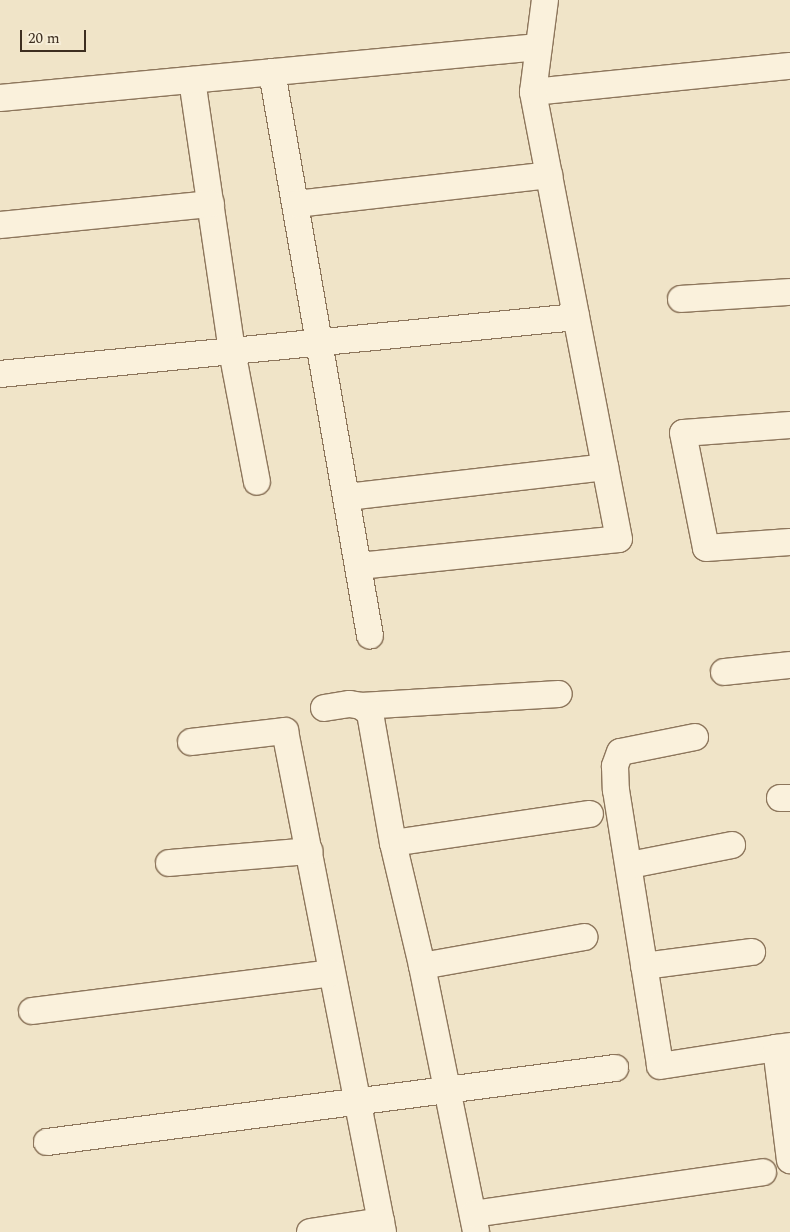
<!DOCTYPE html>
<style>
body{margin:0}
#map{position:relative;width:790px;height:1232px;overflow:hidden;background:#f0e4c8;font-family:Spectral,serif}
div>[style]{position:absolute}
[style*='--x']{left:calc(var(--x)*1px);top:calc(var(--y)*1px);width:calc(var(--w)*1px);rotate:calc(var(--a)*1deg)}
.roads{filter:drop-shadow(1px 0 #8d765c) drop-shadow(-1px 0 #8d765c) drop-shadow(0 1px #8d765c) drop-shadow(0 -1px #8d765c)}
.street>*{height:26px;margin:-13px;padding:0 13px;transform-origin:13px;border-radius:13px;background:#faf1dc}
span{translate:-50% -50%;white-space:nowrap;text-align:center;line-height:1.15;-webkit-text-stroke:4.5px #f7eed8;paint-order:stroke}
.scale{position:absolute;left:20px;top:30px;width:66px;height:22px;box-sizing:border-box;border:2px solid #3d2e20;border-top:0;padding-left:6px;font-size:15px;line-height:18px;white-space:nowrap;color:#3d2e20;-webkit-text-stroke:4px #f7eed8;paint-order:stroke}
</style>
<div id="map">
<div class="roads">
<div class="street">
<i style="--x:272;--y:72;--w:572;--a:80.14"></i>
<i style="--x:192;--y:80;--w:274;--a:81.6"></i>
<i style="--x:232;--y:351;--w:133;--a:79.2"></i>
<i style="--x:533;--y:92;--w:258;--a:-5.8"></i>
<i style="--x:0;--y:98;--w:541;--a:-5.41"></i>
<i style="--x:296;--y:204;--w:255;--a:-6.5"></i>
<i style="--x:0;--y:225;--w:212;--a:-5.7"></i>
<i style="--x:681;--y:299;--w:109;--a:-3.7"></i>
<i style="--x:0;--y:374;--w:579;--a:-5.65"></i>
<i style="--x:790;--y:425;--w:107;--a:175.7"></i>
<i style="--x:683;--y:433;--w:117;--a:78.7"></i>
<i style="--x:706;--y:548;--w:84;--a:-4.1"></i>
<i style="--x:347;--y:497;--w:260;--a:-6.6"></i>
<i style="--x:359;--y:566;--w:261;--a:-5.9"></i>
<i style="--x:619;--y:539;--w:455;--a:-100.9"></i>
<i style="--x:533;--y:92;--w:93;--a:-82.6"></i>
<i style="--x:724;--y:672;--w:66;--a:-6.1"></i>
<i style="--x:361;--y:706;--w:198;--a:-3.5"></i>
<i style="--x:324;--y:708;--w:26;--a:-9"></i>
<i style="--x:350;--y:704;--w:11;--a:10"></i>
<i style="--x:361;--y:706;--w:11;--a:38"></i>
<i style="--x:370;--y:713;--w:132;--a:80"></i>
<i style="--x:393;--y:843;--w:126;--a:76.7"></i>
<i style="--x:422;--y:966;--w:271;--a:78.5"></i>
<i style="--x:695;--y:737;--w:76;--a:168.7"></i>
<i style="--x:620;--y:752;--w:15;--a:110"></i>
<i style="--x:615;--y:766;--w:24;--a:88"></i>
<i style="--x:616;--y:790;--w:279;--a:80.9"></i>
<i style="--x:660;--y:1066;--w:117;--a:-8.8"></i>
<i style="--x:191;--y:742;--w:95;--a:-6.7"></i>
<i style="--x:285;--y:731;--w:510;--a:78.93"></i>
<i style="--x:780;--y:798;--w:10;--a:0"></i>
<i style="--x:393;--y:843;--w:199;--a:-8.4"></i>
<i style="--x:169;--y:863;--w:141;--a:-4.9"></i>
<i style="--x:630;--y:865;--w:104;--a:-11.1"></i>
<i style="--x:422;--y:966;--w:165;--a:-10.1"></i>
<i style="--x:644;--y:966;--w:109;--a:-7.4"></i>
<i style="--x:32;--y:1011;--w:302;--a:-7.2"></i>
<i style="--x:790;--y:1046;--w:14;--a:172"></i>
<i style="--x:776;--y:1048;--w:113;--a:82.9"></i>
<i style="--x:47;--y:1142;--w:573;--a:-7.42"></i>
<i style="--x:473;--y:1214;--w:293;--a:-8.2"></i>
<i style="--x:310;--y:1232;--w:72;--a:-8.8"></i>
</div>
</div>
<div class="scale">20 m</div>
</div>
